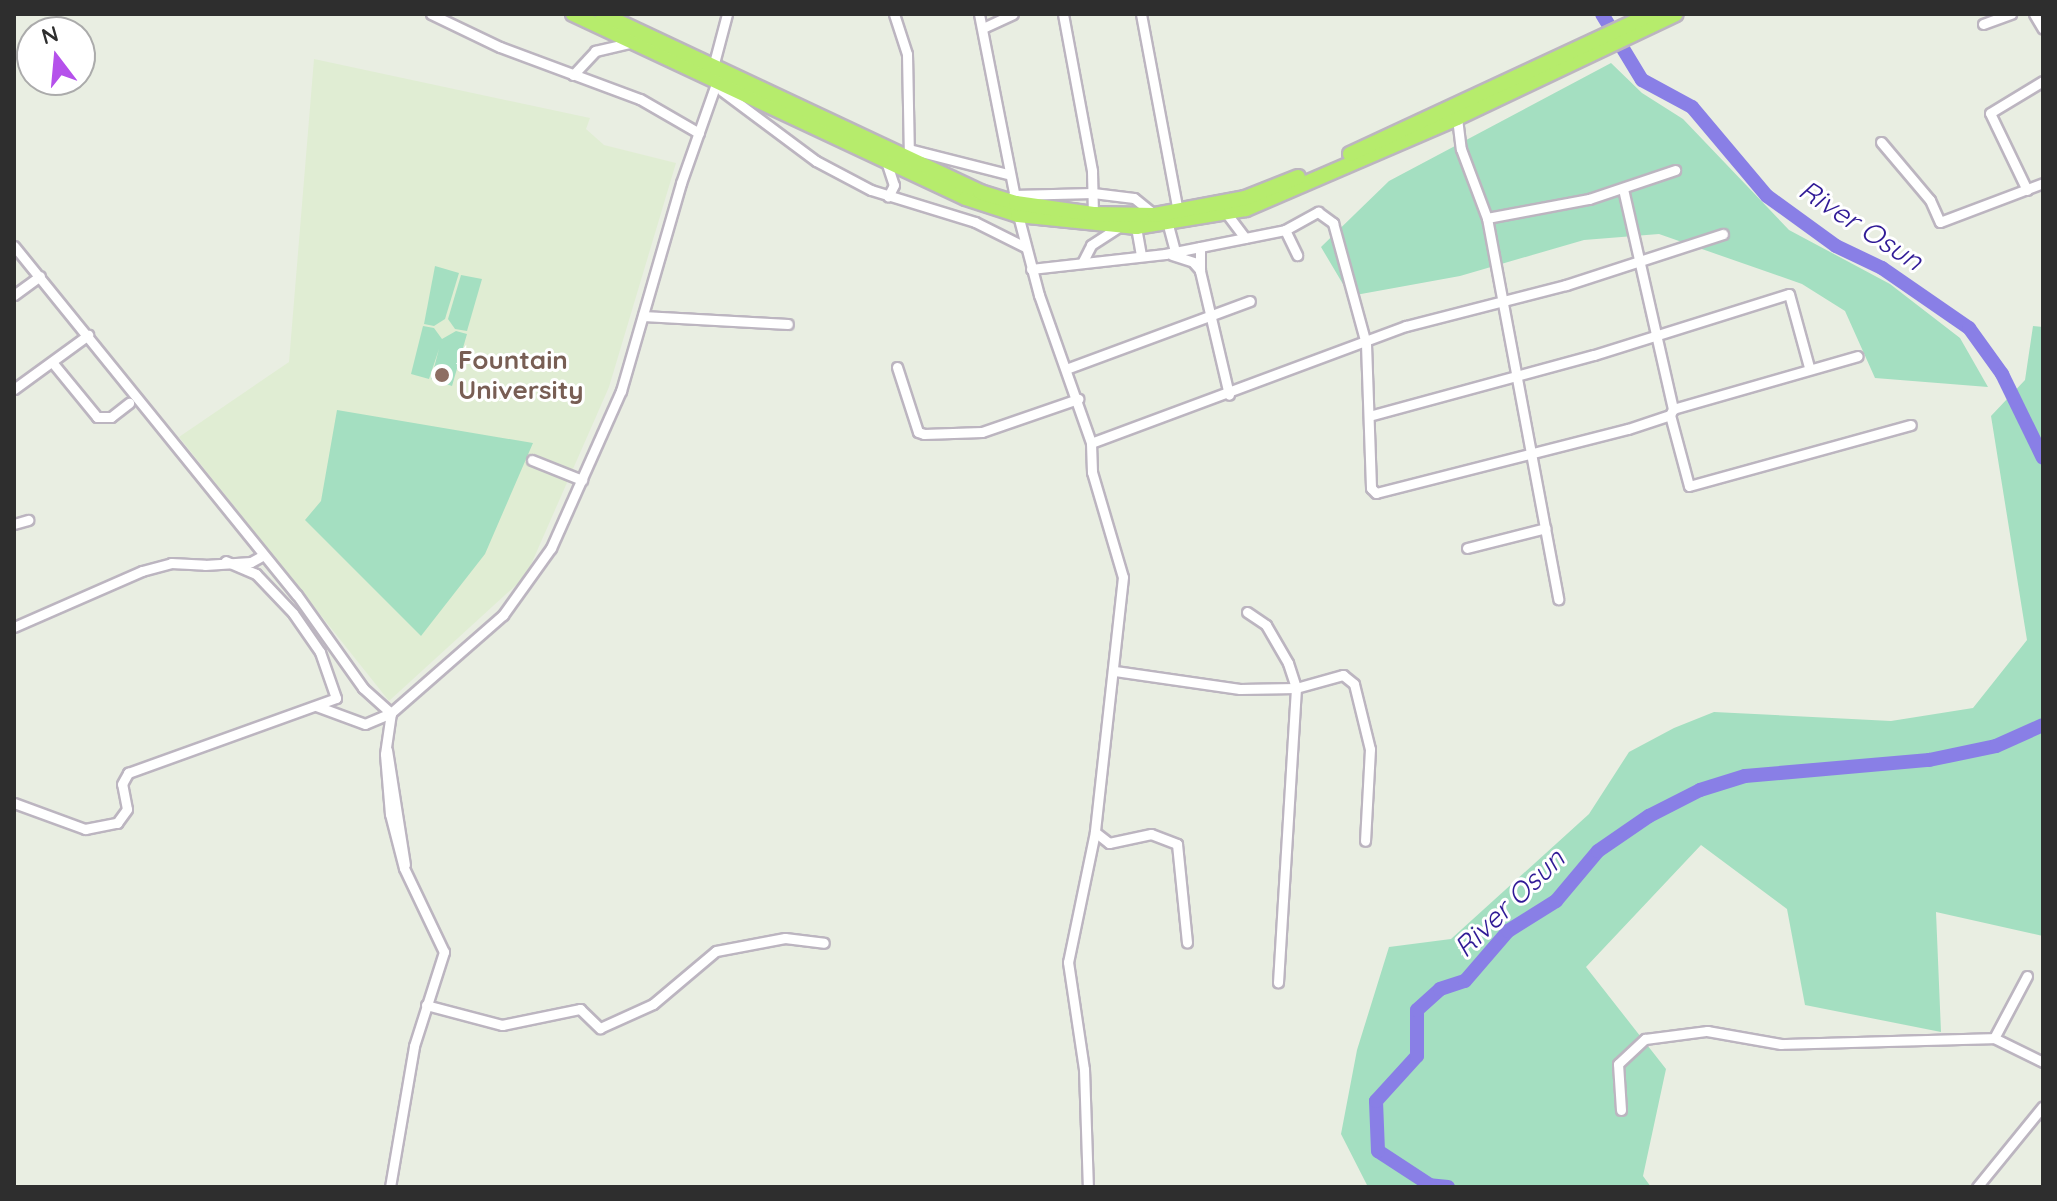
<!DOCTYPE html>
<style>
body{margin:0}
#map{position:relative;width:2057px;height:1201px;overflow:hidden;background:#e9eee2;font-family:Quicksand,sans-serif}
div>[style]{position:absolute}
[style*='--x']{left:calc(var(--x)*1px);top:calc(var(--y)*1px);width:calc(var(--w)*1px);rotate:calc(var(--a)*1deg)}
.education>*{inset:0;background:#e0edd3}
.green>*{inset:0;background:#a4dfc1}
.river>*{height:14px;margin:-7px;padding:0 7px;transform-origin:7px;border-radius:7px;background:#897fe6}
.roads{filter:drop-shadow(2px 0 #bcb5c0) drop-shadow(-2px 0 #bcb5c0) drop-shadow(0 2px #bcb5c0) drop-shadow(0 -2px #bcb5c0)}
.minor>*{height:9px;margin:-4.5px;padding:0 4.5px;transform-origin:4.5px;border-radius:4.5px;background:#fff}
.trunk>*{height:14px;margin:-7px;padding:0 7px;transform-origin:7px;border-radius:7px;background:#b6ec6c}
.dots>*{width:22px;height:22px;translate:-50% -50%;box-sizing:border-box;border:4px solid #fff;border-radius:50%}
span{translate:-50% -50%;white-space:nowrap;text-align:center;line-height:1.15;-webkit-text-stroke:6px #fff;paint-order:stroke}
.education-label{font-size:26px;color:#785e54;font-weight:700}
.left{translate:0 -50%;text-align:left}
.water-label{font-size:28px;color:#301a96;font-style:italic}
.frame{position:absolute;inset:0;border:16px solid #2e2e2e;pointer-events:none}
.north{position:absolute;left:16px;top:16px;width:80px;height:80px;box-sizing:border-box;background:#fff;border:2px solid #ababab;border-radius:50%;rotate:344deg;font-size:22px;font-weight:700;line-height:32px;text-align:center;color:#2e2e2e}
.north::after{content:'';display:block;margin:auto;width:28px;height:36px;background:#b551eb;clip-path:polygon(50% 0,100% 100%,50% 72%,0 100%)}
</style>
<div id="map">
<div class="education">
<i style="clip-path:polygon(314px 59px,590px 118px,586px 129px,604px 145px,676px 163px,609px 387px,526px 576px,389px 701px,179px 437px,289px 362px)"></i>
</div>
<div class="green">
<i style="clip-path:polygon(1611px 63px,1642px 93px,1683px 119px,1789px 230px,1890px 284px,1960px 338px,1988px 387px,1875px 378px,1845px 311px,1802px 284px,1659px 234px,1584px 240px,1460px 276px,1350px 296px,1321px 247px,1389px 181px)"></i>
<i style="clip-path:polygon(435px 266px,459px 273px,445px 319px,434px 326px,424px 324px)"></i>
<i style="clip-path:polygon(461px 275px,482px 279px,467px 331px,455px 329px,448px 319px)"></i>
<i style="clip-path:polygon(423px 326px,434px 328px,442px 339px,456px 331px,467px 334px,452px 386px,431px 379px,439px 349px,429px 379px,411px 374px)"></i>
<i style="clip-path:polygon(2033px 326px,2043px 327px,2043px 936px,1936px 912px,1941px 1032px,1805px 1005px,1787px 909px,1701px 845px,1586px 967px,1666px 1069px,1643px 1176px,1651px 1187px,1368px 1187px,1341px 1134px,1357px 1050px,1389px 947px,1451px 939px,1589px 814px,1629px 752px,1674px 728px,1714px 712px,1891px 721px,1973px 708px,2027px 640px,1991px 416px,2025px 380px)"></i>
<i style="clip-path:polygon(337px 410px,533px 443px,485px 554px,421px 636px,305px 520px,321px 501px)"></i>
</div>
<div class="river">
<i style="--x:1602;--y:14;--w:77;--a:58.8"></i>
<i style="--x:1642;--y:80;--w:57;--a:28.4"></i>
<i style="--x:1692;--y:107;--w:116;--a:49.9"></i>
<i style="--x:1767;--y:196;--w:85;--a:35.9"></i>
<i style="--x:1836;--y:246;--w:51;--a:25.6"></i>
<i style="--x:1882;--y:268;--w:106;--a:34.6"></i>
<i style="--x:1969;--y:328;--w:57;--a:54.3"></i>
<i style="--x:2002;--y:374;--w:93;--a:64"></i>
<i style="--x:1448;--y:1187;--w:18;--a:-174"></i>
<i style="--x:1430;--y:1185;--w:62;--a:-146.8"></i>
<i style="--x:1378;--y:1151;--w:50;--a:-92.3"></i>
<i style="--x:1376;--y:1101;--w:61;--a:-47.7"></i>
<i style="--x:1417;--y:1056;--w:46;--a:-90"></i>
<i style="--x:1417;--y:1010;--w:31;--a:-42"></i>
<i style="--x:1440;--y:989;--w:26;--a:-18"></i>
<i style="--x:1465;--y:981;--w:66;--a:-49.3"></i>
<i style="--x:1508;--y:931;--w:57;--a:-32"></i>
<i style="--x:1556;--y:901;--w:65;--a:-50"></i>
<i style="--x:1598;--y:851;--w:62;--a:-34.5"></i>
<i style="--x:1649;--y:816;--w:57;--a:-27"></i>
<i style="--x:1700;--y:790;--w:47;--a:-17.3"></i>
<i style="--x:1745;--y:776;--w:185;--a:-5"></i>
<i style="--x:1929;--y:760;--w:68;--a:-11.8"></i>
<i style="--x:1996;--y:746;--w:51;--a:-24.1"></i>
</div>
<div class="roads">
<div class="minor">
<i style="--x:431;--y:14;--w:76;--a:25.6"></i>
<i style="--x:500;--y:47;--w:149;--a:20.4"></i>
<i style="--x:640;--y:99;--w:68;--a:30"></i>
<i style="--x:894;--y:14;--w:42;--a:72"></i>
<i style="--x:907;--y:54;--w:104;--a:88.9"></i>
<i style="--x:979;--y:14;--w:193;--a:78.9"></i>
<i style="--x:1063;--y:14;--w:160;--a:79.5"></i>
<i style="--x:1092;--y:171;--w:43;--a:88.7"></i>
<i style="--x:1141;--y:14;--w:201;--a:79.4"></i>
<i style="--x:2034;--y:14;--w:17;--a:59"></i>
<i style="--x:1983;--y:24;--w:30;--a:-20"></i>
<i style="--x:983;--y:28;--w:33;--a:-25"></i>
<i style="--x:713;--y:67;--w:55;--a:-75.2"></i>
<i style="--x:573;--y:75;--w:33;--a:-47"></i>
<i style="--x:595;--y:51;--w:36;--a:-13"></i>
<i style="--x:722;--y:91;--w:117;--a:36.7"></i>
<i style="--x:816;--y:161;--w:62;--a:27.8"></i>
<i style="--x:871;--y:190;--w:109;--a:17.1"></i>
<i style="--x:975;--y:222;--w:56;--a:26.6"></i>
<i style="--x:1457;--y:118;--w:31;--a:83"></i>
<i style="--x:1461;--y:149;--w:74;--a:69.4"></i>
<i style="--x:1487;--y:218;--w:388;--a:79.4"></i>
<i style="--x:1881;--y:142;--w:76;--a:49.8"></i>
<i style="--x:1930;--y:200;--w:24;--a:66"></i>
<i style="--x:1940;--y:222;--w:110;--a:-20.7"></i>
<i style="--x:909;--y:149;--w:101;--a:14.3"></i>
<i style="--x:887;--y:164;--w:22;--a:72"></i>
<i style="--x:894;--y:185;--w:13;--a:117"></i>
<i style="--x:1623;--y:189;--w:226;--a:77.2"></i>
<i style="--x:2027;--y:190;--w:85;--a:-115.7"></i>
<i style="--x:1990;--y:113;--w:62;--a:-31.1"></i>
<i style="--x:1013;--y:195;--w:80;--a:-1.4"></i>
<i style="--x:1093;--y:193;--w:41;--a:7"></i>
<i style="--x:1134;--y:198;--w:27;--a:39"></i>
<i style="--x:1227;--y:214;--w:30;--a:53"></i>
<i style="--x:1018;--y:215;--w:83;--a:75.3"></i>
<i style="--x:1039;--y:295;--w:157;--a:70.6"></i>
<i style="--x:1091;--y:443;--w:29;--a:88"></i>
<i style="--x:1092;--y:472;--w:109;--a:73.6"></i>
<i style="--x:1123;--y:577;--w:257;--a:96.3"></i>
<i style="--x:1095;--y:832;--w:133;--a:101.7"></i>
<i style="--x:1068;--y:962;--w:108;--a:81.5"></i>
<i style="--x:1084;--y:1069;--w:118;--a:88.1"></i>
<i style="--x:1487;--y:218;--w:104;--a:-10.6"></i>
<i style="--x:1589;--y:199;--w:91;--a:-18.6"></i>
<i style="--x:1168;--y:225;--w:28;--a:75"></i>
<i style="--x:1136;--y:227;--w:29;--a:80"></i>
<i style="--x:1285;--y:230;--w:38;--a:-29"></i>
<i style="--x:1318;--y:212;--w:19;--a:36"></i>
<i style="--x:1333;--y:223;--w:125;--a:74.7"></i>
<i style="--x:1366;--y:344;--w:144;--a:88"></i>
<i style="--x:1371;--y:488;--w:7;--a:45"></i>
<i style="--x:1376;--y:493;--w:260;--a:-14.3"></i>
<i style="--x:1628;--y:429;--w:44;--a:-18.4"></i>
<i style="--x:1670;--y:415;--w:7;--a:-63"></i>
<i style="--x:1673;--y:409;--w:192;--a:-16"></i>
<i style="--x:14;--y:246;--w:449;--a:51"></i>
<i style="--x:297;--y:595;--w:114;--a:54.6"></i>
<i style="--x:363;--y:688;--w:38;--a:42"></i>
<i style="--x:391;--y:713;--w:28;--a:157"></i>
<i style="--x:365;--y:724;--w:52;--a:-159.8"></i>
<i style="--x:1200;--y:247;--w:24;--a:90"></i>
<i style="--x:1200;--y:271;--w:127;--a:76.8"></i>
<i style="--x:1172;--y:255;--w:22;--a:18"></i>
<i style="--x:1193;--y:262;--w:11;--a:49"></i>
<i style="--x:1082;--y:263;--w:20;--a:-63"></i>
<i style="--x:1091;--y:245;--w:35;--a:-33"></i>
<i style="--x:1031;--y:269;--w:135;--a:-6.4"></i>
<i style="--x:1165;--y:254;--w:122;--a:-11.3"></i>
<i style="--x:1285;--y:230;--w:28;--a:64"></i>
<i style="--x:14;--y:295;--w:32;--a:-36"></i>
<i style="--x:643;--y:316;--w:145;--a:3.2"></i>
<i style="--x:52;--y:362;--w:71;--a:50.7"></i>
<i style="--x:97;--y:417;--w:14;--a:0"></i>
<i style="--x:111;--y:417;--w:23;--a:-38"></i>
<i style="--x:897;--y:367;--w:68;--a:72.1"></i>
<i style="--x:918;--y:432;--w:6;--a:18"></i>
<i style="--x:924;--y:434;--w:58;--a:-2"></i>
<i style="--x:982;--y:432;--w:102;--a:-19"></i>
<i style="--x:1066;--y:369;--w:196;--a:-20.3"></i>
<i style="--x:14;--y:389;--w:92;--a:-36.1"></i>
<i style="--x:1670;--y:415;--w:73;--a:75"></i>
<i style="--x:1689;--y:486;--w:230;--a:-15.4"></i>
<i style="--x:1369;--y:416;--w:233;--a:-15.2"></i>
<i style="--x:1594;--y:355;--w:204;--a:-17.4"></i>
<i style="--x:1789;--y:294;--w:76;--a:74.7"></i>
<i style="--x:1091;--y:443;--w:336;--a:-20.4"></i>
<i style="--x:1406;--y:326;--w:165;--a:-14.4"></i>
<i style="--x:1566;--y:285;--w:165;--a:-18"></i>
<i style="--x:532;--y:460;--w:54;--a:21.8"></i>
<i style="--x:14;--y:524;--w:15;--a:-16"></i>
<i style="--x:1467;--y:548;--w:81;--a:-14.2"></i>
<i style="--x:1247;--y:612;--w:23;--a:34"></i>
<i style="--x:1266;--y:625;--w:44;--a:59.9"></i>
<i style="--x:1288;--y:663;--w:26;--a:72"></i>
<i style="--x:1296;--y:688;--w:295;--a:93.5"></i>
<i style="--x:14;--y:627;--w:140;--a:-23.6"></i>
<i style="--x:142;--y:571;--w:30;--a:-15"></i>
<i style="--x:171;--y:563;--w:34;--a:3"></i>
<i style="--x:205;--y:565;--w:46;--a:-3.7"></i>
<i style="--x:251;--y:562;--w:13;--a:-29"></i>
<i style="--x:1115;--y:671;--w:126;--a:8.2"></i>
<i style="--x:1240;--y:689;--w:56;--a:-1"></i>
<i style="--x:1296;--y:688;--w:49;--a:-15.5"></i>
<i style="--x:1343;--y:675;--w:14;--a:39"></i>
<i style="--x:1354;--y:684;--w:67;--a:76.2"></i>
<i style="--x:1370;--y:749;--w:92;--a:93.1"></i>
<i style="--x:387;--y:750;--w:116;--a:81.1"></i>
<i style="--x:14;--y:803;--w:76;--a:20.1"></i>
<i style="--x:85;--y:829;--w:33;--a:-11"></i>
<i style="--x:117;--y:823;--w:17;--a:-54"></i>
<i style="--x:127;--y:809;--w:25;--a:-101"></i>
<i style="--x:122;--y:784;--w:13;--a:-61"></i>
<i style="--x:128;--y:773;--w:221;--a:-19.8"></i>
<i style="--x:336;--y:698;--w:49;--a:-109.2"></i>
<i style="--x:320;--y:652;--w:47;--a:-124.7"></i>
<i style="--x:293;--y:613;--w:54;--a:-133.5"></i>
<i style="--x:256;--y:574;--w:33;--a:-157"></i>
<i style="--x:1095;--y:832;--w:18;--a:38"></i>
<i style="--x:1109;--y:843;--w:43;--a:-12.1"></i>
<i style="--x:1151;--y:834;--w:28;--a:21"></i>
<i style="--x:1177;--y:844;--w:99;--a:84.2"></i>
<i style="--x:2027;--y:976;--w:70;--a:118"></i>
<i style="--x:1994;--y:1038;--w:55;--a:26.1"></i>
<i style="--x:426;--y:1005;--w:79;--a:14.7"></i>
<i style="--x:502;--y:1025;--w:80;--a:-11.6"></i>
<i style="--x:580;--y:1009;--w:28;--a:44"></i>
<i style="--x:600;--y:1028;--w:58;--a:-24.4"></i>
<i style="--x:653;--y:1004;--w:82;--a:-40.1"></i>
<i style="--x:716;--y:951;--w:70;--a:-10.7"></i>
<i style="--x:785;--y:938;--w:39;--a:7"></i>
<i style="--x:1621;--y:1110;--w:46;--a:-93.7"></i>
<i style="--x:1618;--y:1064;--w:37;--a:-43"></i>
<i style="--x:1645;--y:1039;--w:63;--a:-7.4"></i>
<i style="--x:1707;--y:1031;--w:75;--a:10"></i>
<i style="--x:1781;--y:1044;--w:213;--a:-1.6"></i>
<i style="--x:390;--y:1187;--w:143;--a:-80.3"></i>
<i style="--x:414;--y:1046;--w:99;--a:-72.3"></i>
<i style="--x:444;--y:952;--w:93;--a:-115.5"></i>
<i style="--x:404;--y:868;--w:56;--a:-104.5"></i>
<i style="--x:390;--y:814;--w:60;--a:-94.8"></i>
<i style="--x:385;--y:754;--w:41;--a:-81.7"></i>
<i style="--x:391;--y:713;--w:149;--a:-41.2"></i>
<i style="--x:503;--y:615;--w:82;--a:-54.4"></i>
<i style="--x:551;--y:548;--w:172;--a:-66"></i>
<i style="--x:621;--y:391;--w:216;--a:-73.9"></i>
<i style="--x:681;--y:183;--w:108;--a:-70.6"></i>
<i style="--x:1977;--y:1187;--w:104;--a:-50.8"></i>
</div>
<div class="trunk">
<i style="--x:573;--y:14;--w:434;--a:25.1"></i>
<i style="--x:966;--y:198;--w:55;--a:18.1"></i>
<i style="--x:1018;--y:215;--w:119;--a:5.8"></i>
<i style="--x:1136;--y:227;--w:111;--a:-9.3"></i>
<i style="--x:1246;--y:209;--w:230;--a:-23.3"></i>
<i style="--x:1457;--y:118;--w:242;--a:-25.4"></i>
<i style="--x:602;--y:14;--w:418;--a:25.2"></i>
<i style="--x:980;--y:192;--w:38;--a:17"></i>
<i style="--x:1016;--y:203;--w:78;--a:8.1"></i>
<i style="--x:1093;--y:214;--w:62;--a:0.9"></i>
<i style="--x:1155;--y:215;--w:92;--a:-10.7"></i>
<i style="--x:1245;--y:198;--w:57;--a:-21.6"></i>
<i style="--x:1350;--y:154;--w:332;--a:-24.9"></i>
</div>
</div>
<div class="dots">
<i style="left:442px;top:375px;background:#8d6e63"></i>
</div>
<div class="education-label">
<span class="left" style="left:458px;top:375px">Fountain<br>University</span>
</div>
<div class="water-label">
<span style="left:1861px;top:225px;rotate:33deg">River Osun</span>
<span style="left:1509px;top:903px;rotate:-44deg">River Osun</span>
</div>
<div class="frame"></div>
<div class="north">N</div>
</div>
